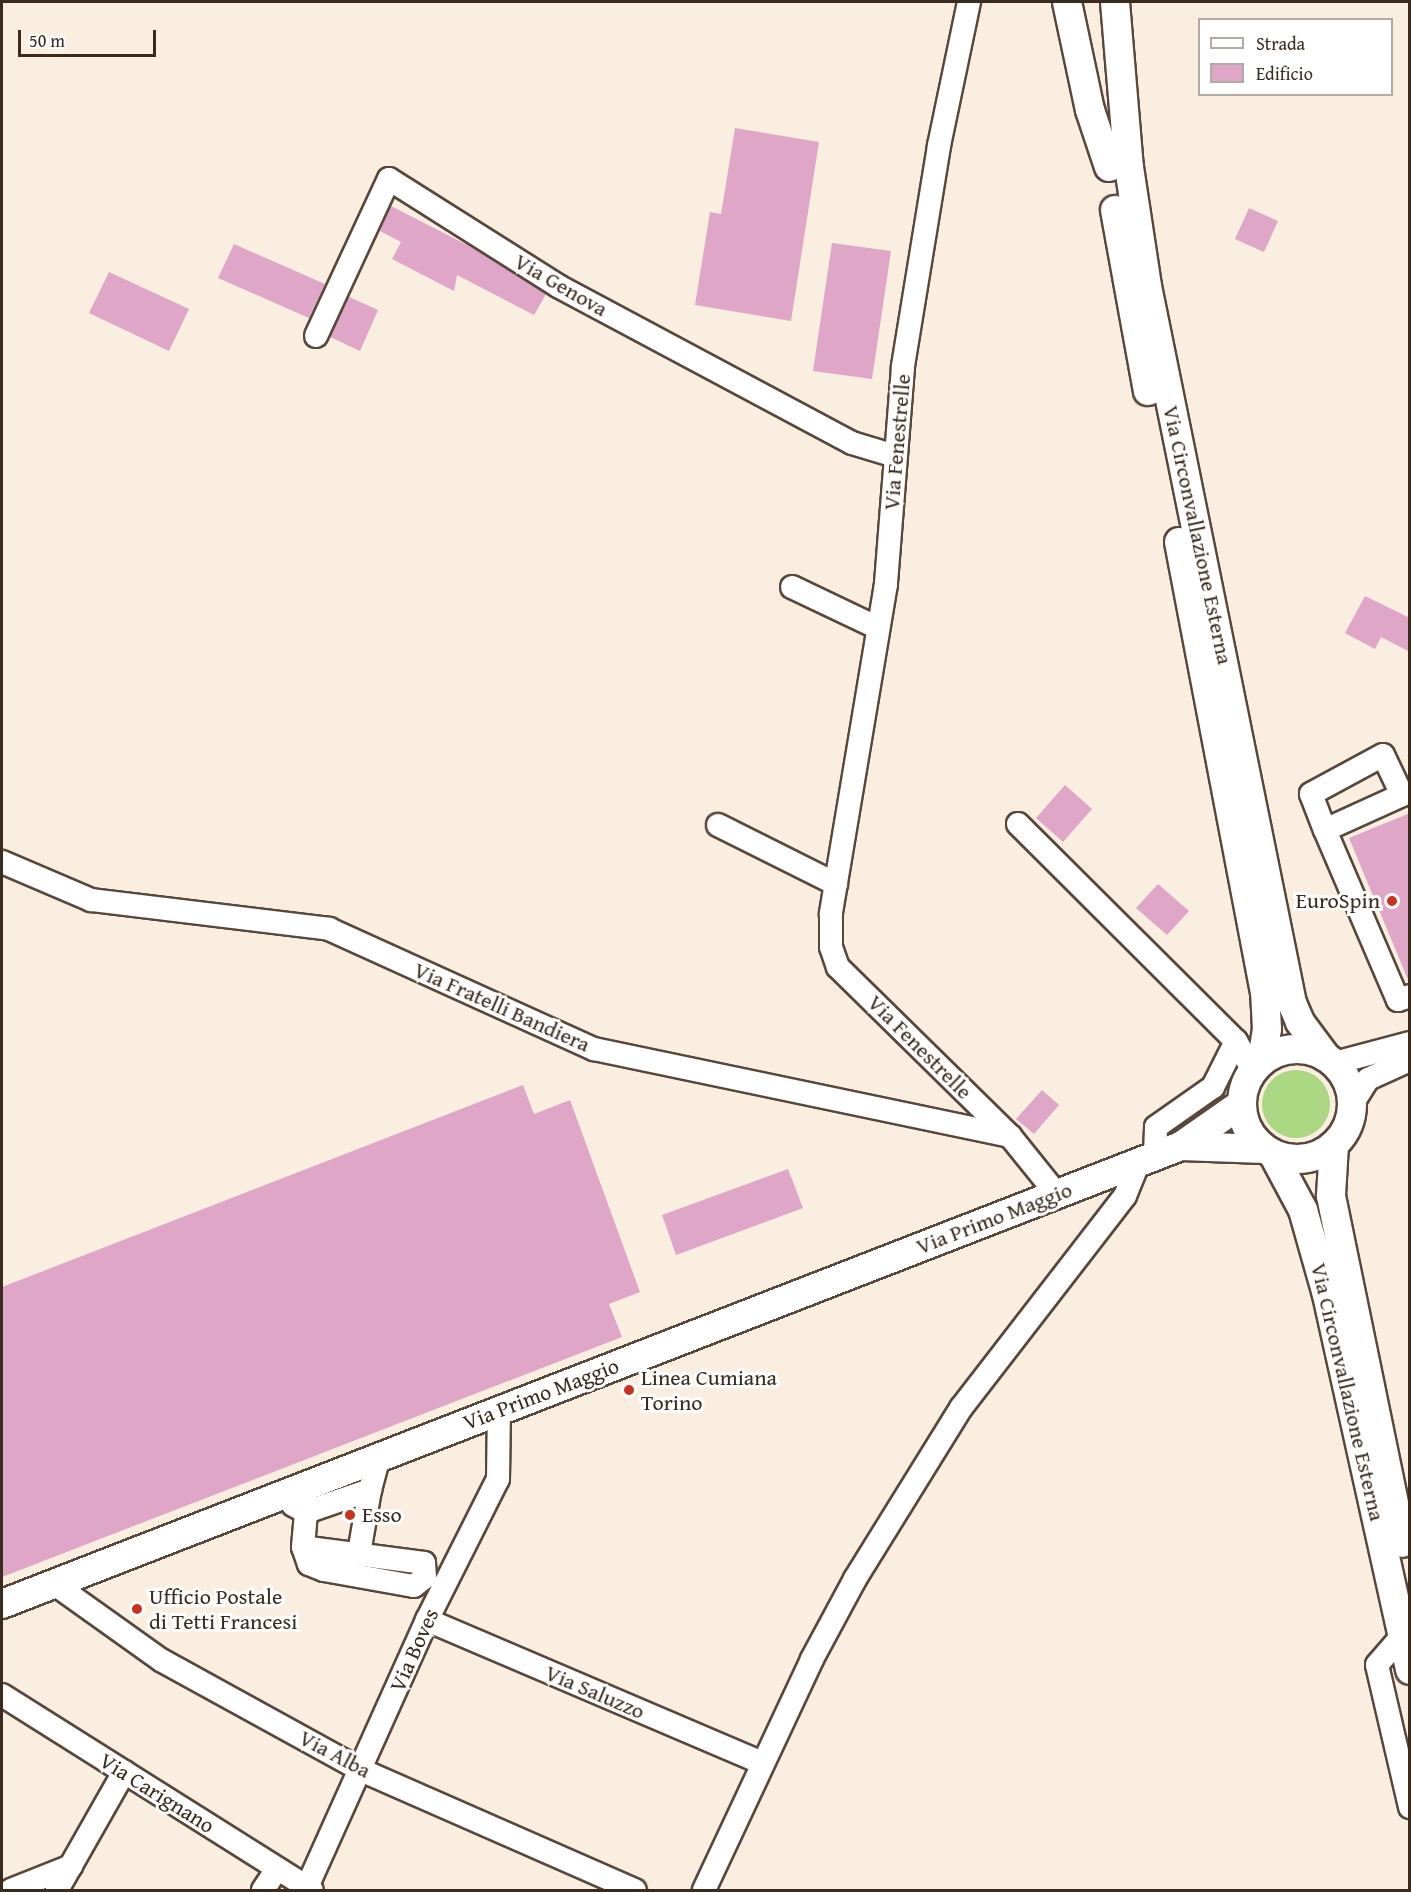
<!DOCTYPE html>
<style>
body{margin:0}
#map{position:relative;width:1411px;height:1892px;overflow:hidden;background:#f9eee0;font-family:"Gentium Book Plus",serif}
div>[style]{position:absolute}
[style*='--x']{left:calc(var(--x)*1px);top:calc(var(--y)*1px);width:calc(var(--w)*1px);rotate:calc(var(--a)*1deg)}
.green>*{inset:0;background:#abd682}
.round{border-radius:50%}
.building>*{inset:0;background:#dfa6c8}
.roads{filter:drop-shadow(2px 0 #58473b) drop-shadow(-2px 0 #58473b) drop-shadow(0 2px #58473b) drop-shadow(0 -2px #58473b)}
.minor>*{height:22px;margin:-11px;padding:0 11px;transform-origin:11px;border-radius:11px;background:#fff}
.major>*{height:28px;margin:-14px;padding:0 14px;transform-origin:14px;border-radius:14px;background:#fff}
.major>.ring{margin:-14px;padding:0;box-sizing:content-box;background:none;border:28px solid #fff;border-radius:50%}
.dots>*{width:16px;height:16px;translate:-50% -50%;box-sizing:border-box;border:3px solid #fff;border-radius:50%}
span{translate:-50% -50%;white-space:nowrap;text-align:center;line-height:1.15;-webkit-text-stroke:6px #fff;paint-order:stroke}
.street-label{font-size:22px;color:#3b2a1e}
.poi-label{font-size:22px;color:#3b2a1e}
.right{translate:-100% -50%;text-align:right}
.left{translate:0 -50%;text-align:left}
.frame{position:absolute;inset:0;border:3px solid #3b2a1e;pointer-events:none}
.legend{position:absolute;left:1198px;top:18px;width:195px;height:78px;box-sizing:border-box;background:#fff;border:2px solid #b1aaa5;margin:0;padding:8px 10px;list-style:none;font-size:18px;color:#3b2a1e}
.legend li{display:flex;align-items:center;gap:12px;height:30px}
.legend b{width:30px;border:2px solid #b1aaa5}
.scale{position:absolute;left:18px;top:30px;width:138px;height:27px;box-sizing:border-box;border:3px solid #3b2a1e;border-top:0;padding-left:8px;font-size:18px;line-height:21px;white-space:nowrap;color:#3b2a1e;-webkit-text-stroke:4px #fff;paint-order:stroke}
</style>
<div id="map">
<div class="green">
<i class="round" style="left:1262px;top:1070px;width:68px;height:68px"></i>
</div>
<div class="building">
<i style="clip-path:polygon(735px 128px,819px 142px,791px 321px,695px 305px,710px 212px,721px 214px)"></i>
<i style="clip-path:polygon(391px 206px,473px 248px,546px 294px,534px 315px,457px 275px,454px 291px,392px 259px,401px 242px,380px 231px)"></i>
<i style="clip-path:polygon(1249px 208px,1278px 221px,1264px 252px,1235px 239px)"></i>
<i style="clip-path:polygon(832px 243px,891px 251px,872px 379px,813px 371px)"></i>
<i style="clip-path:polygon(234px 244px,325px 284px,309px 318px,218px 278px)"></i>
<i style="clip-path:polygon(109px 272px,189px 309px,169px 351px,89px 313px)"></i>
<i style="clip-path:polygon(349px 297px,378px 310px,360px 351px,330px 337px)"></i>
<i style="clip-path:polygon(1365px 596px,1410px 618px,1410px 652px,1381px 637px,1375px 649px,1345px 633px)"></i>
<i style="clip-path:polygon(1065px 785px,1092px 809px,1063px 842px,1036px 818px)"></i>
<i style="clip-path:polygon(1410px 813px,1410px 982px,1409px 982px,1349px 838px)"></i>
<i style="clip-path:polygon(1158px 884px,1189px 911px,1167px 935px,1136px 908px)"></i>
<i style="clip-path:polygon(523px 1085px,534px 1114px,570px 1100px,640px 1292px,609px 1304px,622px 1337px,2px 1577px,2px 1287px)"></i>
<i style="clip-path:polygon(1042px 1090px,1059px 1105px,1034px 1134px,1016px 1119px)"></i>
<i style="clip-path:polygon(788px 1169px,803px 1208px,676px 1255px,662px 1215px)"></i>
</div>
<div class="roads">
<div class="minor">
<i style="--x:969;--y:2;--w:147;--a:101.8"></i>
<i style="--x:939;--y:146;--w:224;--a:99.3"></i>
<i style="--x:903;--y:367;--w:218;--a:94.5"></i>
<i style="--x:886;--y:584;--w:335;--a:99.5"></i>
<i style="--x:831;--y:914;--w:33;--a:90"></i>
<i style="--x:831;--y:947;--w:21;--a:71"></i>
<i style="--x:838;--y:967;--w:241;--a:44.5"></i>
<i style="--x:1010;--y:1136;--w:73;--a:51.1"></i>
<i style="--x:316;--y:336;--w:173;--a:-65.1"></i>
<i style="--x:389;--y:179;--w:200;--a:32.3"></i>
<i style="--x:558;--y:286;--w:333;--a:28.1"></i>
<i style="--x:852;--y:443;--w:45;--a:16.8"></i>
<i style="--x:792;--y:587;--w:95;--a:25.5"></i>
<i style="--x:1018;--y:824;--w:308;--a:44.9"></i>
<i style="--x:1236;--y:1041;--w:34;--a:60"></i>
<i style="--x:718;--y:825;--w:132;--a:26.6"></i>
<i style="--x:1325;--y:830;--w:85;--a:-24.4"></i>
<i style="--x:1402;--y:795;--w:44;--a:-115.4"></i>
<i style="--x:1383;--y:755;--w:82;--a:151.6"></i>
<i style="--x:1311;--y:794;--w:39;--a:69"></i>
<i style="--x:1325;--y:830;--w:185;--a:66.8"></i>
<i style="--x:1398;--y:1000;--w:13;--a:-18"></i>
<i style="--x:2;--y:862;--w:97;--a:23.1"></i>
<i style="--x:91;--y:900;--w:240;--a:6.9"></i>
<i style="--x:329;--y:929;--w:291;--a:24.4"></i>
<i style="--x:594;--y:1049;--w:425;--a:11.8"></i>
<i style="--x:1335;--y:1063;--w:78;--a:-14.9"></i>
<i style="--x:1353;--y:1103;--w:28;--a:-58"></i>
<i style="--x:1368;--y:1079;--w:46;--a:-24.3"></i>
<i style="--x:1155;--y:1156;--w:29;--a:-88"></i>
<i style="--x:1156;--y:1127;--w:70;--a:-35.1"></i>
<i style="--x:1213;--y:1087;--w:51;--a:-63.4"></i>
<i style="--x:293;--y:1505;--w:15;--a:28"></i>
<i style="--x:306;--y:1512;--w:68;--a:-19"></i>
<i style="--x:370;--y:1490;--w:34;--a:-75"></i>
<i style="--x:303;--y:1547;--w:18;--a:71"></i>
<i style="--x:309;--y:1564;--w:16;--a:22"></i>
<i style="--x:324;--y:1570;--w:91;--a:10.1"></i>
<i style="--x:414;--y:1586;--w:14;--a:-39"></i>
<i style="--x:425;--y:1577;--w:14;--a:-94"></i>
<i style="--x:424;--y:1563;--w:122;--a:-172.5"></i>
<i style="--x:303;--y:1547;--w:35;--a:-85"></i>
<i style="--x:359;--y:1553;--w:64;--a:-80.1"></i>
<i style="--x:53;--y:1583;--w:133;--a:35.5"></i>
<i style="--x:161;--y:1660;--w:228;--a:28.8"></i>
<i style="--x:361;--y:1770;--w:299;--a:23.7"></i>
<i style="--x:427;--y:1620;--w:364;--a:23.1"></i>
<i style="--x:1402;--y:1636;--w:38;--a:131"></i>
<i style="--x:1377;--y:1665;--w:146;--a:76.9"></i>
<i style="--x:2;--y:1695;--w:366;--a:32.2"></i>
<i style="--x:307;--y:1887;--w:293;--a:-65.8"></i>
<i style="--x:427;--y:1620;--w:158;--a:-63.3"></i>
<i style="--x:498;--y:1479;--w:69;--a:-89.2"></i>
<i style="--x:11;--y:1890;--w:65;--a:-21.8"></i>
<i style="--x:57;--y:1890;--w:136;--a:-60.4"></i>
<i style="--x:263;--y:1890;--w:25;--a:-56"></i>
<i style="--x:704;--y:1890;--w:255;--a:-64.9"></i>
<i style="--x:812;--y:1659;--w:91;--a:-61.7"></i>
<i style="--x:855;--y:1579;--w:201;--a:-58.2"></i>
<i style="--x:961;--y:1408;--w:268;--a:-52.3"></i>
<i style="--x:1125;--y:1196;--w:37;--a:-68"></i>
</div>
<div class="major">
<i style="--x:1067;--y:2;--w:110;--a:78"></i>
<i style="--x:1090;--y:110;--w:60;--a:71.6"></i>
<i style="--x:1115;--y:2;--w:166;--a:85.2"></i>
<i style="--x:1129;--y:167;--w:120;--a:81.4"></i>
<i style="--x:1147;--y:286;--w:732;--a:78.57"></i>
<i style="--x:1292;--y:1003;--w:21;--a:67"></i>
<i style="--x:1300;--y:1022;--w:44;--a:53.4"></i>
<i style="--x:1115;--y:210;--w:184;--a:79.7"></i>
<i style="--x:1179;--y:542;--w:457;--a:79.2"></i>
<i style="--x:1265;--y:991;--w:38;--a:87"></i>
<i style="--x:1267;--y:1029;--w:32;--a:99"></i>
<i class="ring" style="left:1242px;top:1049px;width:82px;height:82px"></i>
<i style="--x:1334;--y:1145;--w:51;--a:93.4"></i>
<i style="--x:1331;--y:1196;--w:354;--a:78.4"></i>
<i style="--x:1181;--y:1146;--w:83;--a:2.1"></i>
<i style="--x:1273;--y:1154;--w:64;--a:61.8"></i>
<i style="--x:1303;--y:1210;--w:88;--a:74.2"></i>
<i style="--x:1327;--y:1295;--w:384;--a:77.5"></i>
<i style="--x:2;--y:1604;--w:1265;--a:-21.23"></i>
<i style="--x:1181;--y:1146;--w:73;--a:-35"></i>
</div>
</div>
<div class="dots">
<i style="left:1392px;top:901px;background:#c8321e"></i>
<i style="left:629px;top:1390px;background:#c8321e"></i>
<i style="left:350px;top:1515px;background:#c8321e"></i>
<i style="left:137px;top:1609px;background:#c8321e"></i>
</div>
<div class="street-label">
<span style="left:561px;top:285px;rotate:30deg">Via Genova</span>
<span style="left:897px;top:442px;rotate:-85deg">Via Fenestrelle</span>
<span style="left:1198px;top:535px;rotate:78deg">Via Circonvallazione Esterna</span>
<span style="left:502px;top:1007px;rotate:24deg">Via Fratelli Bandiera</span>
<span style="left:920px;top:1047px;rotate:45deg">Via Fenestrelle</span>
<span style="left:994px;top:1218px;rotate:-21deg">Via Primo Maggio</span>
<span style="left:1348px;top:1392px;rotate:77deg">Via Circonvallazione Esterna</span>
<span style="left:541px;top:1394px;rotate:-21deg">Via Primo Maggio</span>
<span style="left:414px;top:1650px;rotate:-66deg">Via Boves</span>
<span style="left:595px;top:1692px;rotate:23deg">Via Saluzzo</span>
<span style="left:335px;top:1754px;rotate:28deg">Via Alba</span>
<span style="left:157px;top:1793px;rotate:32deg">Via Carignano</span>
</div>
<div class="poi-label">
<span class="right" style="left:1380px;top:901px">EuroSpin</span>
<span class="left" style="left:641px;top:1390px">Linea Cumiana<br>Torino</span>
<span class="left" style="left:362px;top:1515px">Esso</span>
<span class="left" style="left:149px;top:1609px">Ufficio Postale<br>di Tetti Francesi</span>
</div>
<div class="frame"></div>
<ul class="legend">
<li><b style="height:8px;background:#fff"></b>Strada</li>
<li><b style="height:16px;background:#dfa6c8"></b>Edificio</li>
</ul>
<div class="scale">50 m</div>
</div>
